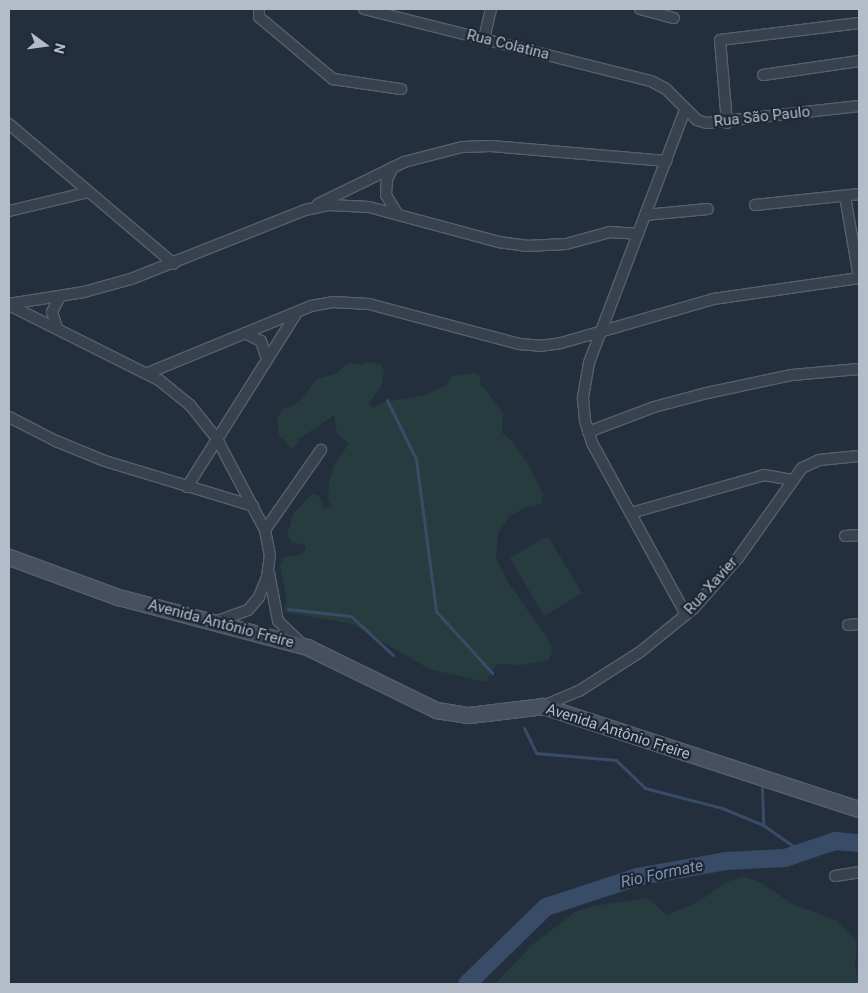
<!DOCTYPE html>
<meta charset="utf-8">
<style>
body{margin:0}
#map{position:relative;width:868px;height:993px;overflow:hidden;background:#242f3e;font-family:Roboto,sans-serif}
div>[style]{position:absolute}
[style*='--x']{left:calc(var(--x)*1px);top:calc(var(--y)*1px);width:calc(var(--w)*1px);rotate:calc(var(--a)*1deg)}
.green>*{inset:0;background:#263c3f}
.stream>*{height:3px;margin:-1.5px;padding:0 1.5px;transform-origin:1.5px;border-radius:1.5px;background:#394c67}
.river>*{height:18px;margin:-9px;padding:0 9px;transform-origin:9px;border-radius:9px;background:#394c67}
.roads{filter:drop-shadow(1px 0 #565f6c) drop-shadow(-1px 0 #565f6c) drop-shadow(0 1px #565f6c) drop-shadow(0 -1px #565f6c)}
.street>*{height:10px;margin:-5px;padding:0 5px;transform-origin:5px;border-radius:5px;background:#38414e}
.secondary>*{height:15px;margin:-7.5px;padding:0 7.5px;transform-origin:7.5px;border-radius:7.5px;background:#465061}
span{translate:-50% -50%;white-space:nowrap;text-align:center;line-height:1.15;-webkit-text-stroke:4.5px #1d2633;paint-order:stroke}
.street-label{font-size:15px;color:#b4bcc9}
.water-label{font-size:16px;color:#7c92b1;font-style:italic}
.frame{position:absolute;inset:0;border:10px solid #b4bcc9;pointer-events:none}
.north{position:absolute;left:20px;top:20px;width:50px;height:50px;-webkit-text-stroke:4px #1d2633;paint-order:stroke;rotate:104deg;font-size:14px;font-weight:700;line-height:20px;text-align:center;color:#b4bcc9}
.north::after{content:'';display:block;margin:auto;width:18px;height:22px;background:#b4bcc9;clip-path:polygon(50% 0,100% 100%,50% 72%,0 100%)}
</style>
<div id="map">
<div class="green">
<i style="clip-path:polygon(365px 362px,381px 364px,384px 371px,382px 384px,369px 403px,373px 408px,383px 402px,422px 396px,446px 386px,452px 376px,475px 373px,480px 376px,480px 384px,503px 412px,502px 433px,511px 440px,528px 464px,543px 495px,541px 504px,524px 508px,510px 516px,498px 533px,496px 558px,509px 584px,548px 639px,552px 650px,549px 660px,521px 665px,497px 664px,485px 682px,429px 669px,352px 624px,284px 612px,286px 596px,280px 565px,284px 557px,302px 554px,306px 549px,305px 545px,292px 542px,287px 536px,293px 514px,312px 494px,318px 495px,324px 508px,332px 506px,328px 501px,329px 483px,335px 463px,349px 444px,337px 433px,334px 415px,299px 439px,293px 449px,279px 436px,277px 419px,283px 408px,292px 407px,303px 397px,317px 379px,335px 374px,349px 363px,361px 365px)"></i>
<i style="clip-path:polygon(548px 536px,582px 593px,544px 616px,510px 558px)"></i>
<i style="clip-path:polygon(743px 877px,758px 881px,794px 905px,836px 920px,857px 941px,855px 967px,859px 984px,495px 984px,531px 946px,575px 912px,593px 906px,647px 898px,667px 915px,700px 901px,726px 882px)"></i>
</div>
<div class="stream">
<i style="--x:387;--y:400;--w:66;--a:63.8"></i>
<i style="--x:416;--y:459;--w:153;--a:82.5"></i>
<i style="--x:436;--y:611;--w:84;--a:47.9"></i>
<i style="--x:288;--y:609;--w:63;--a:6.3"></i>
<i style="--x:351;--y:616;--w:57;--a:42.9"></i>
<i style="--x:524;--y:728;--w:28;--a:64"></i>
<i style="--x:536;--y:753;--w:80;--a:5"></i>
<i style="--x:616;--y:760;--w:40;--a:44"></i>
<i style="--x:645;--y:788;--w:80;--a:14.6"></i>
<i style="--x:722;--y:808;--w:44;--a:22.5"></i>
<i style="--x:763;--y:825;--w:47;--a:34.7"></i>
<i style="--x:762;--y:788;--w:37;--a:88"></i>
</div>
<div class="river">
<i style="--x:467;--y:984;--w:110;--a:-44.3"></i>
<i style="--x:546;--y:907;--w:96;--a:-18.2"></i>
<i style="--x:637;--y:877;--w:90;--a:-10.2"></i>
<i style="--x:726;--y:861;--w:59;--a:-2.9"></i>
<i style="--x:785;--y:858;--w:53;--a:-18.8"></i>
<i style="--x:835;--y:841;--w:24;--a:5"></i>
</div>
<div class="roads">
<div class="street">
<i style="--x:259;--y:9;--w:8;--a:90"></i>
<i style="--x:259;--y:17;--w:97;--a:40"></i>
<i style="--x:333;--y:79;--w:69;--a:8.4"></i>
<i style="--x:364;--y:9;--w:296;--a:14.1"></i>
<i style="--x:651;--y:81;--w:17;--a:28"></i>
<i style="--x:666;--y:89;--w:44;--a:45"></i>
<i style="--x:697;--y:120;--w:10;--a:17"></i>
<i style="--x:707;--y:123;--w:153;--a:-6.4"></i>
<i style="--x:640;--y:9;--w:35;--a:15"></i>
<i style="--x:484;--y:39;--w:31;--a:-77"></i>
<i style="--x:763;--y:75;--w:97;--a:-8.3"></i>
<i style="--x:685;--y:110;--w:271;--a:110.8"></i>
<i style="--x:589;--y:363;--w:36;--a:100"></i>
<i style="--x:583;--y:398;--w:23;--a:85"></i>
<i style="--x:585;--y:421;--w:23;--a:72"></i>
<i style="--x:592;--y:443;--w:196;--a:61.3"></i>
<i style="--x:727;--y:123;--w:83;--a:-94.8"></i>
<i style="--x:720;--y:40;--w:140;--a:-7"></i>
<i style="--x:9;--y:124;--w:216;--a:40.3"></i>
<i style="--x:393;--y:167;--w:14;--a:115"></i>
<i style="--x:387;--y:180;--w:15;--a:94"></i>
<i style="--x:386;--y:195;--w:23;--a:59"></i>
<i style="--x:845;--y:196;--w:83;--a:80.3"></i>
<i style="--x:318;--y:204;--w:96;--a:-26"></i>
<i style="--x:404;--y:162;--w:60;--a:-14.5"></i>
<i style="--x:462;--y:147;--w:29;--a:-2"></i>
<i style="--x:491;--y:146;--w:176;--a:4.9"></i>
<i style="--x:755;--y:205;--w:105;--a:-6"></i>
<i style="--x:9;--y:211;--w:82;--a:-13.4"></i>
<i style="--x:645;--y:215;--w:63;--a:-5.4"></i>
<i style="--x:9;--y:304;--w:76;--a:-9.1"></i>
<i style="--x:84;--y:292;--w:49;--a:-15.5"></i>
<i style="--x:131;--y:279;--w:187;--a:-21.6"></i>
<i style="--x:305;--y:210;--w:25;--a:-12"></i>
<i style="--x:329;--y:205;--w:40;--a:2.9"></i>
<i style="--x:369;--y:207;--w:135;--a:15.1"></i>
<i style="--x:499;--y:242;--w:27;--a:8"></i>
<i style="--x:526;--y:246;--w:40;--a:-2.9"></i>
<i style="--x:566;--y:244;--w:46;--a:-15.3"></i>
<i style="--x:610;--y:232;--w:28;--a:4"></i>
<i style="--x:9;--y:305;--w:168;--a:26.6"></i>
<i style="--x:159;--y:380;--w:40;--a:39"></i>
<i style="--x:190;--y:405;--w:43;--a:51.5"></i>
<i style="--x:217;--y:439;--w:103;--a:62.2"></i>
<i style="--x:265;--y:530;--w:25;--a:79"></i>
<i style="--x:270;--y:555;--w:22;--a:98"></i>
<i style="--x:267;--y:577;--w:22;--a:112"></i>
<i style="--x:259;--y:597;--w:17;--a:130"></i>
<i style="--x:248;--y:610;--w:33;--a:160"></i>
<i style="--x:57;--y:328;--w:17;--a:-107"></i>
<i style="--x:52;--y:312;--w:18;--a:-63"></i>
<i style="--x:245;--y:333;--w:18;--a:27"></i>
<i style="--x:261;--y:341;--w:19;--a:72"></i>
<i style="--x:148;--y:373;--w:176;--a:-22.3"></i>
<i style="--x:311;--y:306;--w:22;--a:-10"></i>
<i style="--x:333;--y:302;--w:36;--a:3"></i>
<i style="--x:369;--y:304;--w:155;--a:14.9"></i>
<i style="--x:519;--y:344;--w:21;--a:5"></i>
<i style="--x:540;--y:346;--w:21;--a:-8"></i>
<i style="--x:561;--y:343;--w:158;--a:-16.1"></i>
<i style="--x:713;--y:299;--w:148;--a:-8.2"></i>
<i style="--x:9;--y:417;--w:53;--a:27.1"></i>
<i style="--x:56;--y:441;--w:53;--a:22.2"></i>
<i style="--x:105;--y:461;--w:155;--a:16.9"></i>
<i style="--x:588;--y:432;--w:71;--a:-20.7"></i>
<i style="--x:654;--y:407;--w:55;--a:-14.8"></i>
<i style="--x:707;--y:393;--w:87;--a:-12"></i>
<i style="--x:792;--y:375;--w:67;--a:-5.1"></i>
<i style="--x:187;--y:487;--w:207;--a:-57.8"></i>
<i style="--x:631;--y:513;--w:138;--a:-15.9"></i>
<i style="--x:764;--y:475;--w:27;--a:10"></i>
<i style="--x:265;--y:530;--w:98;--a:-55"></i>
<i style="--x:845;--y:536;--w:14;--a:-4"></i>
<i style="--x:269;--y:573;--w:49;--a:79.4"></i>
<i style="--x:278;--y:621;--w:29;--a:44"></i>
<i style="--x:848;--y:625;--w:11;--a:-5"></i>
<i style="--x:543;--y:706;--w:39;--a:-23"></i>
<i style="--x:579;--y:691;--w:72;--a:-32.6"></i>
<i style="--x:640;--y:652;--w:70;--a:-39.2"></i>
<i style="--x:694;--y:608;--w:67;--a:-48.7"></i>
<i style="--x:738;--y:558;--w:110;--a:-54.6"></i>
<i style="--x:802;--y:468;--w:19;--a:-25"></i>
<i style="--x:819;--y:460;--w:40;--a:-5.7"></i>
<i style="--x:835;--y:876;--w:24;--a:-9"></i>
</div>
<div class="secondary">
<i style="--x:9;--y:557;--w:116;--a:20.2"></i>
<i style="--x:118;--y:597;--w:196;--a:14.8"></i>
<i style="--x:307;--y:647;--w:144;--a:26"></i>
<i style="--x:436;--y:710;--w:33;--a:9"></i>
<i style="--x:469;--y:715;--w:75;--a:-6.9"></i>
<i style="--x:543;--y:706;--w:332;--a:18.1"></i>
</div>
</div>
<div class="street-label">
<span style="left:508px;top:45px;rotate:14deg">Rua Colatina</span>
<span style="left:762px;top:117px;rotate:-6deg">Rua São Paulo</span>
<span style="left:711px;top:586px;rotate:-48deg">Rua Xavier</span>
<span style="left:221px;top:624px;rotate:15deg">Avenida Antônio Freire</span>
<span style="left:618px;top:732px;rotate:18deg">Avenida Antônio Freire</span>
</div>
<div class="water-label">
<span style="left:662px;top:874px;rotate:-12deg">Rio Formate</span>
</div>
<div class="frame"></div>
<div class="north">N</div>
</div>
